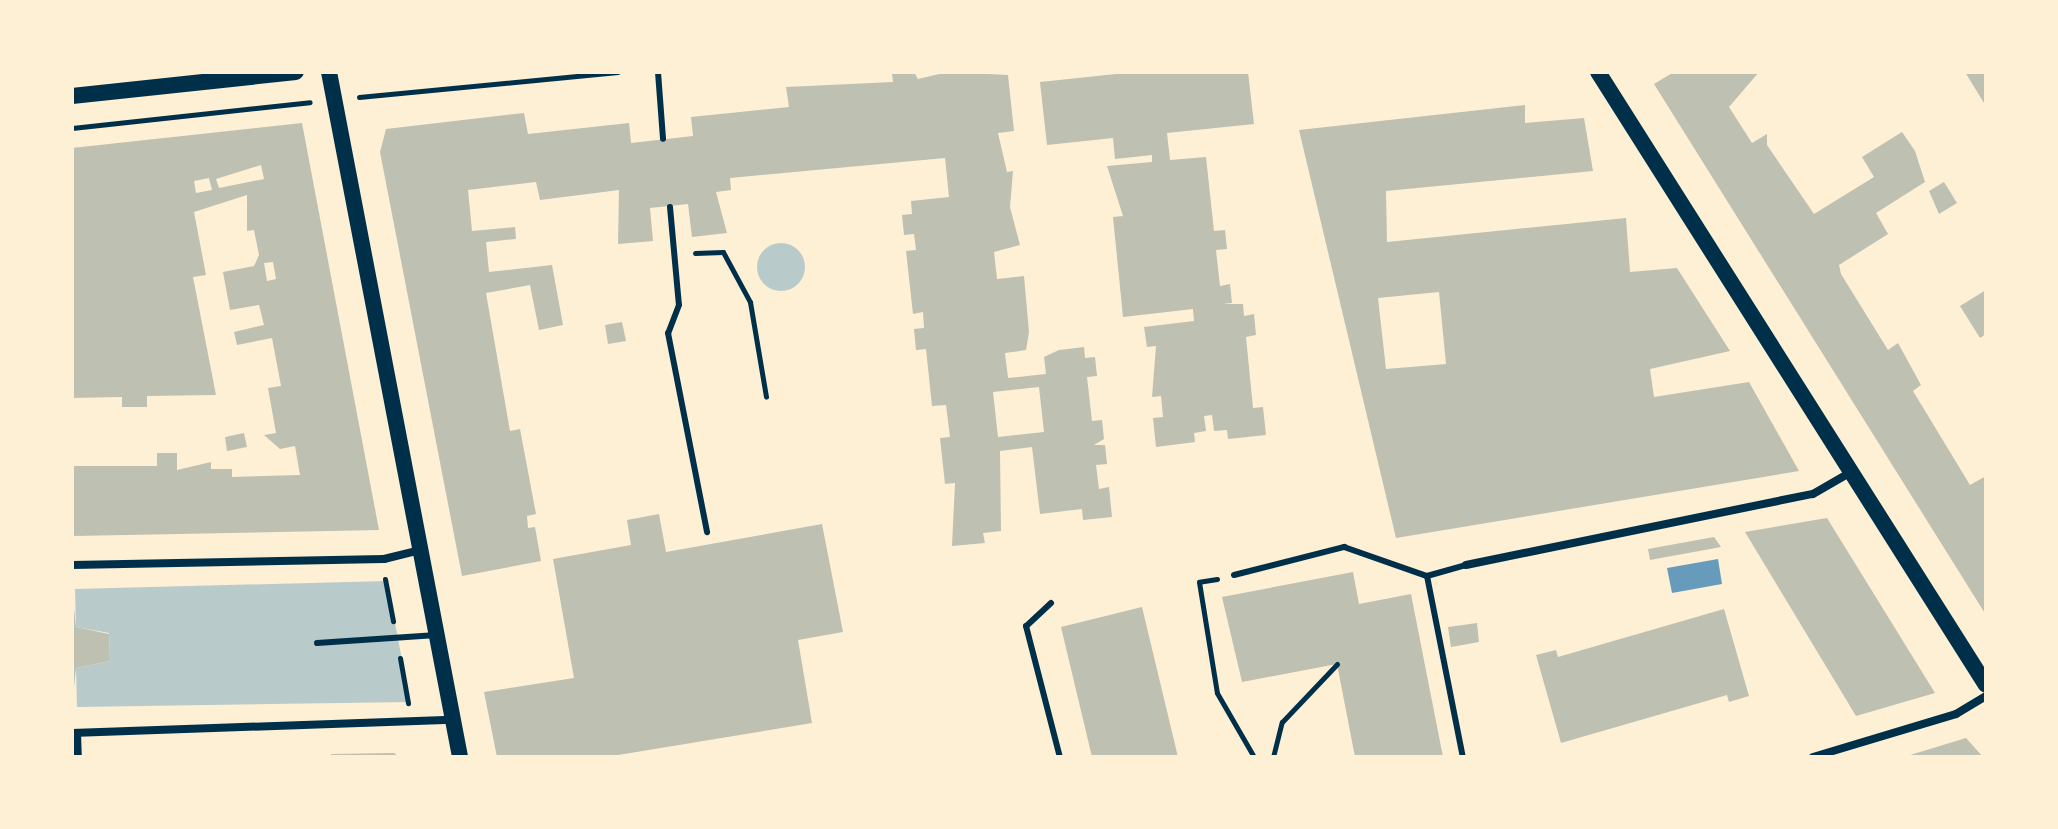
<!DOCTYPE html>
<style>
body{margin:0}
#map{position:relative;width:2058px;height:829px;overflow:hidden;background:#fdf0d5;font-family:"DejaVu Sans",sans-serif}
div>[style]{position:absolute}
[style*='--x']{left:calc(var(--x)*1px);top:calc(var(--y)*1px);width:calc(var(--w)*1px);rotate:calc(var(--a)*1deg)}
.green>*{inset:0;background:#b9caca}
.round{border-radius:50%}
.water>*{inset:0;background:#669bbc}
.building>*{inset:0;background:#bec0b2}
.path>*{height:5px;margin:-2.5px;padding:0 2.5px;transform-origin:2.5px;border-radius:2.5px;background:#003049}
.service>*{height:6px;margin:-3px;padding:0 3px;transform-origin:3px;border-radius:3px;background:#003049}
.minor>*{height:8px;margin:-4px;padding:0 4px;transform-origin:4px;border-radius:4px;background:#003049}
.secondary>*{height:16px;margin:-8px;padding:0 8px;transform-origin:8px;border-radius:8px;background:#003049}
span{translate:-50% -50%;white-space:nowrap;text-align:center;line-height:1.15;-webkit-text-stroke:8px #fdf0d5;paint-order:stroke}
.frame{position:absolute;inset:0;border:74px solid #fdf0d5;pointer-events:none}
</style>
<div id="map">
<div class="green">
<i class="round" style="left:757px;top:243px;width:48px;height:48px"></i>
<i style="clip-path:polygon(387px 581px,410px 702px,77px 707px,76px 668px,110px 661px,109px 633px,76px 627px,75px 589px)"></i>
</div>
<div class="water">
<i style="clip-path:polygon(1718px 559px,1722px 584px,1672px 593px,1667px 568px)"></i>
</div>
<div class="building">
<i style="clip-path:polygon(evenodd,914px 72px,918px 79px,948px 72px,1008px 75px,1014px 131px,998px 133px,1007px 172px,1013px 171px,1010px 207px,1020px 245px,994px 252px,997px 279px,1024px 276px,1029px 332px,1026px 350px,1005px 353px,1008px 378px,1046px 374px,1044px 357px,1059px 350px,1084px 347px,1085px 358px,1095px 357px,1097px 376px,1087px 377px,1092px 421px,1102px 420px,1104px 439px,1094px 445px,1105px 445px,1107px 464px,1096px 465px,1099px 489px,1109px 487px,1112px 517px,1083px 520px,1082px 509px,1040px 514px,1032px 447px,1000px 451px,1001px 531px,983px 533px,985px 543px,952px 546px,955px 483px,945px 484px,940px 438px,950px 437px,946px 405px,932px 406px,926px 349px,916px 350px,914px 329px,924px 328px,923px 312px,913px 314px,906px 251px,916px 250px,914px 234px,904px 235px,902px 215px,912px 214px,911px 201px,949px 197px,945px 158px,730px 178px,731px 190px,716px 192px,727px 233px,692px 237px,688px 204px,650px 208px,653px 241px,618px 244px,619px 190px,540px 200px,536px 182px,468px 190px,472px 231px,515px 227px,516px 239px,486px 242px,489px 272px,552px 265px,563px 325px,539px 330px,530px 285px,486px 293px,510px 431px,520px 429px,536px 514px,527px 516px,528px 528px,535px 527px,541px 561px,462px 576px,380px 152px,386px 129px,524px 113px,528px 134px,629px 123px,631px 143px,693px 136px,691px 117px,789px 107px,786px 87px,893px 82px,892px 74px,914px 72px,1039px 387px,1044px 432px,998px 437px,993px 392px,1039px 387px)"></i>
<i style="clip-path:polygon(1135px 72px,1248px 72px,1254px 124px,1167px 133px,1170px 160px,1206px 157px,1214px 231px,1225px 230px,1227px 249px,1216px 250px,1220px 286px,1230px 284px,1232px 303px,1222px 304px,1243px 304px,1244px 316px,1254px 314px,1256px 335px,1246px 337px,1253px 408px,1263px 407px,1266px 435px,1228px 439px,1227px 430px,1214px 431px,1212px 415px,1204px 416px,1206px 431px,1194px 433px,1195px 442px,1156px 447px,1153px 418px,1163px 417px,1161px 396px,1152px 397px,1156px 346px,1147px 347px,1144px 327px,1194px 321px,1193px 309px,1123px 317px,1113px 217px,1123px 216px,1107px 166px,1152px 162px,1152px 155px,1115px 159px,1113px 138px,1047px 145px,1040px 82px)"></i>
<i style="clip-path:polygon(1674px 72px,1759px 72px,1729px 107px,1752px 143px,1767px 134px,1767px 145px,1814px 214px,1874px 177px,1862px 157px,1902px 132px,1915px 151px,1925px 182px,1876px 213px,1888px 234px,1839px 265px,1841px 274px,1888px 350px,1898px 343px,1921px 385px,1913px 391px,1970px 485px,1986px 476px,1986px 615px,1654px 84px)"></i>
<i style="clip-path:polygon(1965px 72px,1986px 72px,1986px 101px,1984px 103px)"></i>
<i style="clip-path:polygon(evenodd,1525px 105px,1525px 123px,1584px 118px,1593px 171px,1386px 191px,1387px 242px,1626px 218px,1630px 272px,1677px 268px,1730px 351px,1650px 369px,1654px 397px,1749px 382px,1799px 471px,1396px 538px,1299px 130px,1525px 105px,1439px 292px,1446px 364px,1386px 369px,1378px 298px,1439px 292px)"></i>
<i style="clip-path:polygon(evenodd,302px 123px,379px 530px,73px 536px,72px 466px,157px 466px,157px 453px,177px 453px,177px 470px,211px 462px,211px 469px,232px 469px,232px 477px,300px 475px,295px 446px,280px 449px,264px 435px,276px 433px,268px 388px,281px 386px,272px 338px,237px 345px,234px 332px,264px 325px,259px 305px,230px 310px,223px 272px,254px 266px,259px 255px,254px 230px,247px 231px,247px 195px,194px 212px,206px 275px,193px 277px,216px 395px,147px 396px,147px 407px,122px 407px,122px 397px,72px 398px,72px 148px,302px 123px,261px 165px,264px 179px,219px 188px,216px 179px,261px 165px,302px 123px,209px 178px,212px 190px,196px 193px,194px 181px,209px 178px,302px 123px,273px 262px,276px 279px,267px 281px,264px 263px,273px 262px)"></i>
<i style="clip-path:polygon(1944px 182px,1957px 203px,1939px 214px,1929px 191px)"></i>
<i style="clip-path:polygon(1986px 290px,1986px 334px,1980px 338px,1960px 306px)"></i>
<i style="clip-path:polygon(622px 322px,626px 341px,608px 344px,605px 325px)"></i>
<i style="clip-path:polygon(244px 433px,247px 447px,227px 451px,225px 437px)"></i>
<i style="clip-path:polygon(659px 514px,666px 552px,822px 524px,843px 632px,798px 640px,812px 723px,606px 757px,497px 757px,484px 692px,574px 678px,553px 559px,631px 545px,627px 520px)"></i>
<i style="clip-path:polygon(1827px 518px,1935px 693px,1856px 716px,1745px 532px)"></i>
<i style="clip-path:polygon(1714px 537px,1721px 547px,1650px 560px,1648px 549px)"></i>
<i style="clip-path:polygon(1353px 572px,1359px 604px,1411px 594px,1443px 757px,1355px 757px,1337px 664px,1242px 682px,1222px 597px)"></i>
<i style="clip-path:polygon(72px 589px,76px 627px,109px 634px,110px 661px,76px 668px,72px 707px)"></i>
<i style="clip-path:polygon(1142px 607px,1178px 757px,1092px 757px,1061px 627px)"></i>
<i style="clip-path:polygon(1724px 609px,1749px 696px,1729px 702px,1727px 695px,1561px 743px,1536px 655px,1556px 650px,1558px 657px)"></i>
<i style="clip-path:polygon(1477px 623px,1479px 642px,1451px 647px,1448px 627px)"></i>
<i style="clip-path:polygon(1966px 738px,1983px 757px,1907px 757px,1907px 756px)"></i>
<i style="clip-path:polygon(394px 753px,399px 757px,331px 757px,331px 754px)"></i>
</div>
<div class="path">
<i style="--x:359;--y:97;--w:260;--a:-5.5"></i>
<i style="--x:72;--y:128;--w:239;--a:-6.2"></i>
<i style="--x:695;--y:253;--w:28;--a:-2"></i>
<i style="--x:723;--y:252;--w:57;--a:61.6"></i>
<i style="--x:750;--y:302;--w:96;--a:80.4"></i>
<i style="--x:385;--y:579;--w:43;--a:79.2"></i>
<i style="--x:1217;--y:579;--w:18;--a:171"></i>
<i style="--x:1199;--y:582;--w:112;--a:80.8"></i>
<i style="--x:1217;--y:693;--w:74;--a:60"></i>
<i style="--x:400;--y:658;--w:46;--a:79.9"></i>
<i style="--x:1273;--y:757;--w:36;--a:-76"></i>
<i style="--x:1282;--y:722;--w:80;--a:-46.5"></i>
</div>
<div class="service">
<i style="--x:658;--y:72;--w:67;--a:85.7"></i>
<i style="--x:670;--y:207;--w:98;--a:84.8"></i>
<i style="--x:679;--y:305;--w:30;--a:111"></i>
<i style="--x:668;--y:333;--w:203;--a:78.9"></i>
<i style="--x:1234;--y:575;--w:114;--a:-14.3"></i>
<i style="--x:1344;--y:547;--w:88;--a:19.3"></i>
<i style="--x:1427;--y:576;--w:41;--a:-15.8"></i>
<i style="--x:1427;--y:576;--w:185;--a:78.8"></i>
<i style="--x:1051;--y:603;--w:34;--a:137"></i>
<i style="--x:1026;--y:626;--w:135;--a:75.5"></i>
<i style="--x:317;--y:643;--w:120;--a:-3.8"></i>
</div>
<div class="minor">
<i style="--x:72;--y:565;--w:312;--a:-1.1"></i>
<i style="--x:384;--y:559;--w:37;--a:-14"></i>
<i style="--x:1466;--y:565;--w:354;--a:-11.6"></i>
<i style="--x:1813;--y:494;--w:44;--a:-30.1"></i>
<i style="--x:72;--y:733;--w:380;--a:-2"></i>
<i style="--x:77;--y:733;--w:24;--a:88"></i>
<i style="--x:1813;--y:757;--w:149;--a:-16.7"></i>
<i style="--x:1956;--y:714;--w:35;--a:-31"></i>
</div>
<div class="secondary">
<i style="--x:329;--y:72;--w:697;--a:79.17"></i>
<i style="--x:1598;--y:72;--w:725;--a:57.67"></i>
<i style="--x:72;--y:96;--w:225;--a:-6.1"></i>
</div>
<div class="frame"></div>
</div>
